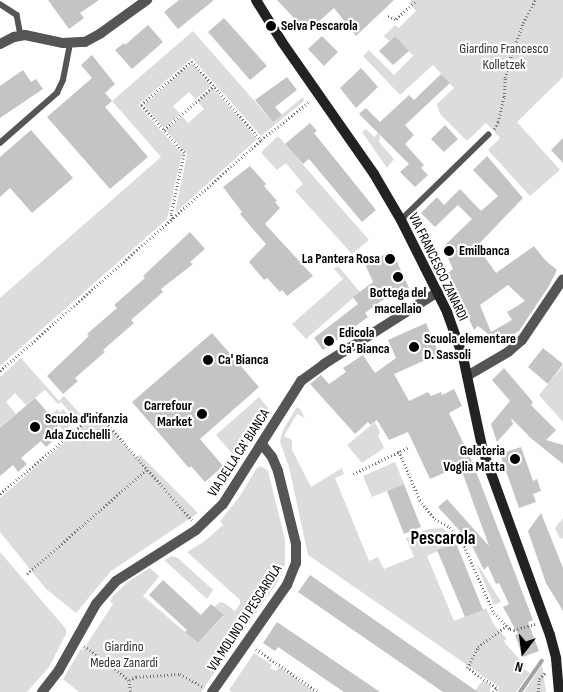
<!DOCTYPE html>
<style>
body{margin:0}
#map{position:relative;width:563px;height:692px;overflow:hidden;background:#fff;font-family:"Sofia Sans Condensed",sans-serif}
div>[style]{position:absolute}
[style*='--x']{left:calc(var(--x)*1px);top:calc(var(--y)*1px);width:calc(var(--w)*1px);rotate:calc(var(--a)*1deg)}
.green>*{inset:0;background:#dcdcdc}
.stream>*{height:4px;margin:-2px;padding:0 2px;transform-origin:2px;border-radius:2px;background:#a3a3a3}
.building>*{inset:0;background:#c4c4c4}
.path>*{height:2.5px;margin-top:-1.25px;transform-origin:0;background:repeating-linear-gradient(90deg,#777 0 1px,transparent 0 3.5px)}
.lane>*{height:5.5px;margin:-2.75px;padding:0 2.75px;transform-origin:2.75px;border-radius:2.75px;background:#555}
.street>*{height:10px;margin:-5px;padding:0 5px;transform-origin:5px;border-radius:5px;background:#555}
.secondary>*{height:10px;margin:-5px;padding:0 5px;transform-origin:5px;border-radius:5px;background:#222}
.dots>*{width:14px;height:14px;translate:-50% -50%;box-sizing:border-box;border:2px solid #fff;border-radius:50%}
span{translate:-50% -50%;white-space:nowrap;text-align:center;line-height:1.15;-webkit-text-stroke:4.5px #fff;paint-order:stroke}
.poi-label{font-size:14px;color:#000;font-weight:700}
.left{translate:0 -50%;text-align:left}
.right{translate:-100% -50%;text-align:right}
.park-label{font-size:14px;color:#333}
.street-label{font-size:14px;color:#000}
.district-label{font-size:19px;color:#000;font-weight:700}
.north{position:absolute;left:498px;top:627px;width:50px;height:50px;-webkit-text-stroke:4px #fff;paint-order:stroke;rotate:195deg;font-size:14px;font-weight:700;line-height:20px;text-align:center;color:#000}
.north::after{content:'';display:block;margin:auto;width:18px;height:22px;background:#000;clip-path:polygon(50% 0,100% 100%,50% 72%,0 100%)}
</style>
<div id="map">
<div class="green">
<i style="clip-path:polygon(412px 0,563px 0,563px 77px,517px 122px,560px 170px,530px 196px,488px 150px,500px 138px,486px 123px,467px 141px,440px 114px,437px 104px,454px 88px,433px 65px,400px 95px,363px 56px,369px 50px,394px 75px,413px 56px,395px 36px,389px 41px,384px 36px,395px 25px,399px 28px,416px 11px,409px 3px)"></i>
<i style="clip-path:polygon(193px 31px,273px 122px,303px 97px,304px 101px,261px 136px,192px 58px,138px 105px,182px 154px,167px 219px,0 366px,0 298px,161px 157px,112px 101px)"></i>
<i style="clip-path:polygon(192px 63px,211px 86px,196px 99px,189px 92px,173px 106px,180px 114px,164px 128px,144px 105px)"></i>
<i style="clip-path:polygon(213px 88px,257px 139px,175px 213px,187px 154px,166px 130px,182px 116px,188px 123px,204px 109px,198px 102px)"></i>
<i style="clip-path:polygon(366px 129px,374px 137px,378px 133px,380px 136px,379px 142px,394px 159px,387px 168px,362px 132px)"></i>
<i style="clip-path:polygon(278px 136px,369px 240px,352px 254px,295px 191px,303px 184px,286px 163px,277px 170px,262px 154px,262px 151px)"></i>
<i style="clip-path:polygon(338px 266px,360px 292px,306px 339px,292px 324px,343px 279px,334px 269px)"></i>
<i style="clip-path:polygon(21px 358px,59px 401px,64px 396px,82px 416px,77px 420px,61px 402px,58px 404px,45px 390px,26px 405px,15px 393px,6px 402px,16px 414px,0 428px,0 377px)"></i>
<i style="clip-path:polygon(563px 366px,563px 422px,539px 395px)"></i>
<i style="clip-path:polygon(259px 397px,269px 409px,239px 459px,236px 458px,216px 435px)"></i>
<i style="clip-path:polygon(297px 407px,300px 409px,305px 418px,297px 414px,284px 436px,292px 440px,292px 450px,311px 487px,342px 468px,344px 474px,335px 478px,369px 561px,378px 557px,384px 569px,414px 557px,406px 538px,428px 529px,443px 528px,457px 542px,427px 556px,454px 621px,486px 608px,494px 625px,507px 639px,504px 640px,505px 643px,521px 661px,518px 665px,530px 673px,516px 692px,496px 692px,499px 687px,308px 555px,289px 467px,280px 442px,283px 430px)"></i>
<i style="clip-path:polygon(57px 409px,60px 412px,63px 409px,74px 422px,64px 431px,50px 416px)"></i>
<i style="clip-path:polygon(96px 415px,136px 457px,140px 455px,198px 513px,111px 571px,76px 613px,46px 589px,0 532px,0 498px)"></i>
<i style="clip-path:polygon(375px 422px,380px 433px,378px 435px,384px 448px,362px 463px,347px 445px)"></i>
<i style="clip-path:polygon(395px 462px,404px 484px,372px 497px,363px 476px)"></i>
<i style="clip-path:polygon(261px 466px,268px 471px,285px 540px,285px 565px,276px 584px,201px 692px,79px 692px,63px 679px,81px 649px,83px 650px,113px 604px,110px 601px,113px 596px,129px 581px,150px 568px,159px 576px,158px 578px,143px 596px,198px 643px,224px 616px,214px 607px,220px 602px,224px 603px,235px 611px,240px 604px,240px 600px,187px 552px,205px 541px,223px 525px,220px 521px,240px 496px,256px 469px)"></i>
<i style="clip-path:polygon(563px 518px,563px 538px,560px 539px,555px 528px)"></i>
<i style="clip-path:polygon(0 552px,66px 629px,66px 634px,49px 667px,27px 692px,0 692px)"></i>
<i style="clip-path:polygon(172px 556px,178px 558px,213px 590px,207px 599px,164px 560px)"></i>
<i style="clip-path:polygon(476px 563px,482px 571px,501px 602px,494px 605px)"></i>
<i style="clip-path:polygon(254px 653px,272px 665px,270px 668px,276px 671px,279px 667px,315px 692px,232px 692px,229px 690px)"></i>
<i style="clip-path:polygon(542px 665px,546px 692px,524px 692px)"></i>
<i style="clip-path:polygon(483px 680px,491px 686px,490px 692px,474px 692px)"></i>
</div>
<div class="stream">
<i style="--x:520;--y:692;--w:38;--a:-55"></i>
</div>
<div class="building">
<i style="clip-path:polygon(48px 0,99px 0,80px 13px,84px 18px,69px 29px)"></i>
<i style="clip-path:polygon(179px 0,214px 0,178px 29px,164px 12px)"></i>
<i style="clip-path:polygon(277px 0,394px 0,356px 36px,334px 8px,307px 32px)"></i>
<i style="clip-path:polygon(224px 18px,267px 66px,250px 80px,208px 32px)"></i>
<i style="clip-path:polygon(148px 25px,163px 42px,132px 69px,115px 50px,124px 43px,125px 45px)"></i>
<i style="clip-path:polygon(322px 36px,338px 52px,324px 66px,308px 49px)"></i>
<i style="clip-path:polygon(395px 36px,409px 51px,393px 65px,379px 51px)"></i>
<i style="clip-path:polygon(92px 55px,115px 84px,105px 93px,112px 101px,105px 107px,148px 157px,110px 189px,47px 117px,92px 78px,81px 65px)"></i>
<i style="clip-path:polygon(361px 68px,378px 87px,356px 108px,340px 88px)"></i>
<i style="clip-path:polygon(23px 70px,31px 82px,36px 79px,43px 89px,0 118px,0 86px)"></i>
<i style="clip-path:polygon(441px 74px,450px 83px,405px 125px,414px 135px,405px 144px,424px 165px,421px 168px,428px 175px,415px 187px,400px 172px,409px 164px,359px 114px,366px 108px,380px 122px,409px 95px,414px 100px)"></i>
<i style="clip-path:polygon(287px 77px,297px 90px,275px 107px,282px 115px,273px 122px,255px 100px)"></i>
<i style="clip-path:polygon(310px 123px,317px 131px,314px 133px,376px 210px,362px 222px,309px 159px,303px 164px,285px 144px)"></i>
<i style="clip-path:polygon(445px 125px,458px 139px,444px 152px,431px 139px)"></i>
<i style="clip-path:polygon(31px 130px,73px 178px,32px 213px,10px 188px,0 197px,0 157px)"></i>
<i style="clip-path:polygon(563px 138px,563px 163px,551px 150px)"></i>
<i style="clip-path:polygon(evenodd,487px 156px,523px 198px,477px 246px,496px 273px,534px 246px,545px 260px,557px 270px,549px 286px,519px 331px,499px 343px,478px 326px,474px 330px,448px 273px,453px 269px,443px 247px,472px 219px,458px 205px,435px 227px,421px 213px,437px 197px,444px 205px,460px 189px,481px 211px,498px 196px,473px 170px,487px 156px,508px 285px,525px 301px,507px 312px,512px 320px,491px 332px,480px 305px,508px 285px)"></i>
<i style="clip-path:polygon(250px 166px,266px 184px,264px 186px,277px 201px,275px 202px,280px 208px,265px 224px,313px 276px,287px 296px,282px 290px,280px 292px,267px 278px,264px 280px,249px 262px,266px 244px,240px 214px,242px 212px,223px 187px)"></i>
<i style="clip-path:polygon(190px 232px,205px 249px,190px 262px,193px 264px,161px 289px,163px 292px,131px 320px,134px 323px,103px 350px,105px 352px,75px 378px,78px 381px,63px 394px,47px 376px,89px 336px,87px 334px,117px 308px,114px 305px,145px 278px,143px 276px)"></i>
<i style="clip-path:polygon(392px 251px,409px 288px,381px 301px,365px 313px,368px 317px,323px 350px,314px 338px,358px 304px,353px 297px,373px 282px,365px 264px)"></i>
<i style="clip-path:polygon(426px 323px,439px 354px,394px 374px,409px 401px,428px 392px,431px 396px,441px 392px,442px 395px,454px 389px,462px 406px,449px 413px,472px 461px,533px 620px,528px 622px,539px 651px,523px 657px,515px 635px,518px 634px,503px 607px,509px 604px,499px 583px,496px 584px,488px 566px,484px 570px,470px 542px,438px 507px,447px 499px,489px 546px,460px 466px,430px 479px,408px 432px,389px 440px,377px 420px,370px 425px,368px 422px,355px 434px,310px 384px,321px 375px,329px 384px,346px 372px,343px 368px,363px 355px,375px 373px,396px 358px,388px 340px)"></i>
<i style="clip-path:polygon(212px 333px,259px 387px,200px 439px,223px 466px,205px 482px,191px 466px,189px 468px,132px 402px)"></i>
<i style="clip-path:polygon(543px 348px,563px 364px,548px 384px,528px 367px)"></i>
<i style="clip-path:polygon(504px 368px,533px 402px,531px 405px,556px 430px,546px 440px,563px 445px,563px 464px,527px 435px,529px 436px,511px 418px,513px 424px,497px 442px,491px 424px,510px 401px,492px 380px)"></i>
<i style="clip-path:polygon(35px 398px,59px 425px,50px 433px,55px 439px,46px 447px,41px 441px,21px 458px,27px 464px,18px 472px,13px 465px,0 476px,0 428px)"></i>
<i style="clip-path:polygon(521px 447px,533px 481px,537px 479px,541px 491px,533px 494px,536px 502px,519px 508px,500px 454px)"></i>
<i style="clip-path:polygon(404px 484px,421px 527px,404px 534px,387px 491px)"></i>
<i style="clip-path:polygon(541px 513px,563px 568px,563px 611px,546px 583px,528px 531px)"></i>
<i style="clip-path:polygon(456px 543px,483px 610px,465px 617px,437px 550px)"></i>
<i style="clip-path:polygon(310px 575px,478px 692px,443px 692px,298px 592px)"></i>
<i style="clip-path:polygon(163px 580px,201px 615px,211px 604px,224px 615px,198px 643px,185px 632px,187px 630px,149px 595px)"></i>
<i style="clip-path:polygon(277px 622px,380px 692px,344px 692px,278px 647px,275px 651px,263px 643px)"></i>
</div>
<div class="path">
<i style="--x:388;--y:16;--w:9;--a:21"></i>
<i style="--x:396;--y:19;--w:28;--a:-42"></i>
<i style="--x:494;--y:129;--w:8;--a:-60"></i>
<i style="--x:498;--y:122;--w:26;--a:-77"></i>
<i style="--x:504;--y:97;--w:19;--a:-87"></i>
<i style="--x:505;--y:78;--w:24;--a:-75"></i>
<i style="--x:511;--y:55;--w:34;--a:-69"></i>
<i style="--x:523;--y:23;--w:26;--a:-62"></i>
<i style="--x:164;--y:130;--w:67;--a:-41.3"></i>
<i style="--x:172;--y:219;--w:5;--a:-101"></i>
<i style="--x:171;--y:214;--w:62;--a:-78"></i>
<i style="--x:184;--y:153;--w:64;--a:-131.9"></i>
<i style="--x:141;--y:105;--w:67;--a:-40.8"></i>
<i style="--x:192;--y:61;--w:105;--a:48.9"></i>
<i style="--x:0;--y:371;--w:349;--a:-41.5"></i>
<i style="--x:261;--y:140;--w:61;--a:-38.4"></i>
<i style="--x:399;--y:451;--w:53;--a:66.8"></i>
<i style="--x:420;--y:500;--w:24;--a:52"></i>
<i style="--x:435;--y:519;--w:17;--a:28"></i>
<i style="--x:450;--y:527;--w:21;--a:51"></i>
<i style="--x:463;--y:543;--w:77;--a:66.1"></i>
<i style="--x:494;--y:613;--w:23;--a:45"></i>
<i style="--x:510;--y:629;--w:4;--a:14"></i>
<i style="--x:514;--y:630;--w:22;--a:-16"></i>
<i style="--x:353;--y:474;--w:62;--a:-25.7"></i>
<i style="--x:0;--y:494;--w:127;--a:-40.2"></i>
<i style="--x:97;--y:412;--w:144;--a:48.7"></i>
<i style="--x:27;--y:574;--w:158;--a:-41.2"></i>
<i style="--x:84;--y:646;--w:56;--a:37.1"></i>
<i style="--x:129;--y:680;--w:8;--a:-23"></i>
<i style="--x:136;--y:677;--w:44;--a:-3.9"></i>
<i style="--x:180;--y:674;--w:26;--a:29"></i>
<i style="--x:256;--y:649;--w:75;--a:34.7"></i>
<i style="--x:129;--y:680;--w:12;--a:81"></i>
<i style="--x:493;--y:692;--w:5;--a:-53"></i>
<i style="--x:496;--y:688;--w:35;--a:-145"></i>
<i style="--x:467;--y:668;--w:24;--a:-62"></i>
<i style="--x:478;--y:647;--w:35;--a:-37"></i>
<i style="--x:538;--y:692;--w:13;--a:-86"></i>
<i style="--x:539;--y:679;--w:10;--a:-45"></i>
</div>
<div class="lane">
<i style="--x:0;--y:4;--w:20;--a:33"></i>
<i style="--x:17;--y:15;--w:20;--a:79"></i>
<i style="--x:0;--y:143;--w:76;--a:-41.3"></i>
<i style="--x:57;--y:93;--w:14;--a:-65"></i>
<i style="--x:63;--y:80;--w:37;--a:-79"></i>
<i style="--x:401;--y:220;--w:122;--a:-44.3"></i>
</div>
<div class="street">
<i style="--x:0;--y:44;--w:16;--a:-27"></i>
<i style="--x:14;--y:37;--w:11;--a:-10"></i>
<i style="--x:25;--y:35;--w:39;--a:12"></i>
<i style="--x:63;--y:43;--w:22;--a:-3"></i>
<i style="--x:85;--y:42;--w:18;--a:-29"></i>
<i style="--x:101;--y:33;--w:57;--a:-35.7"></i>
<i style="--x:467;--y:376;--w:48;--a:-30.3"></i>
<i style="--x:508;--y:352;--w:18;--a:-41"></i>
<i style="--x:522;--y:340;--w:73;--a:-56.1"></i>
<i style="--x:42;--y:692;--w:28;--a:-52"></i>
<i style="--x:59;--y:670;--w:76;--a:-60.7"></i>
<i style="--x:96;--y:604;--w:30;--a:-49"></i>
<i style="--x:116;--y:581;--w:95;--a:-32.5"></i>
<i style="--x:196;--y:530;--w:37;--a:-44"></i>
<i style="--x:223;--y:504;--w:146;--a:-57.6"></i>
<i style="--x:301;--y:381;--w:29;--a:-36"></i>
<i style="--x:324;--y:364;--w:135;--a:-32.3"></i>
<i style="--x:212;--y:692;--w:131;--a:-55"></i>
<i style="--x:287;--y:585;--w:24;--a:-68"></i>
<i style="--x:296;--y:563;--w:19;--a:-90"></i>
<i style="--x:296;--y:544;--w:75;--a:-103.9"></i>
<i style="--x:278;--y:471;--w:15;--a:-113"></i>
<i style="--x:272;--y:457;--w:16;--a:-128"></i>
</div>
<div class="secondary">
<i style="--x:256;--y:0;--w:49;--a:58.2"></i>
<i style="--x:282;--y:42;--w:161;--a:55.1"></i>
<i style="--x:374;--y:174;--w:53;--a:59.6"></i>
<i style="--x:401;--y:220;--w:103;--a:63.4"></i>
<i style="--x:447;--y:312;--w:48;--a:70.4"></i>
<i style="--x:463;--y:357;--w:96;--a:78"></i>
<i style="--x:483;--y:451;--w:196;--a:70"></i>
<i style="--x:550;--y:635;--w:24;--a:75"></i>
<i style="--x:556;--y:658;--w:34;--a:85"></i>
</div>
<div class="dots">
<i style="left:271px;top:26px;background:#000"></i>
<i style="left:449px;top:251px;background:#000"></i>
<i style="left:390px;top:259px;background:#000"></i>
<i style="left:398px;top:277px;background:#000"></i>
<i style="left:329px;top:341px;background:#000"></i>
<i style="left:414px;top:347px;background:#000"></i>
<i style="left:208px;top:360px;background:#000"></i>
<i style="left:202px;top:414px;background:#000"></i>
<i style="left:35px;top:427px;background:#000"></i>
<i style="left:515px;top:459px;background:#000"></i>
</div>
<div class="poi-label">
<span class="left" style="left:281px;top:26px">Selva Pescarola</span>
<span class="left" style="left:459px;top:251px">Emilbanca</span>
<span class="right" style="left:380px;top:259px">La Pantera Rosa</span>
<span style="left:398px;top:301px">Bottega del<br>macellaio</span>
<span class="left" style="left:339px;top:341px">Edicola<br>Ca' Bianca</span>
<span class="left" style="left:424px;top:347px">Scuola elementare<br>D. Sassoli</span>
<span class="left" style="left:218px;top:360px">Ca' Bianca</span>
<span class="right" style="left:192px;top:414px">Carrefour<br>Market</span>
<span class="left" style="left:45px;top:427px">Scuola d'infanzia<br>Ada Zucchelli</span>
<span class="right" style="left:505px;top:459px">Gelateria<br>Voglia Matta</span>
</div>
<div class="park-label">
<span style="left:504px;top:57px">Giardino Francesco<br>Kolletzek</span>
<span style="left:124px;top:655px">Giardino<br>Medea Zanardi</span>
</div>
<div class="street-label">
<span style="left:438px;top:267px;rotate:64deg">VIA FRANCESCO ZANARDI</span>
<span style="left:239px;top:453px;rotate:-57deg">VIA DELLA CA' BIANCA</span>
<span style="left:245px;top:618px;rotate:-57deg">VIA MOLINO DI PESCAROLA</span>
</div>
<div class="district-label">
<span style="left:443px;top:539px">Pescarola</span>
</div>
<div class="north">N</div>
</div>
